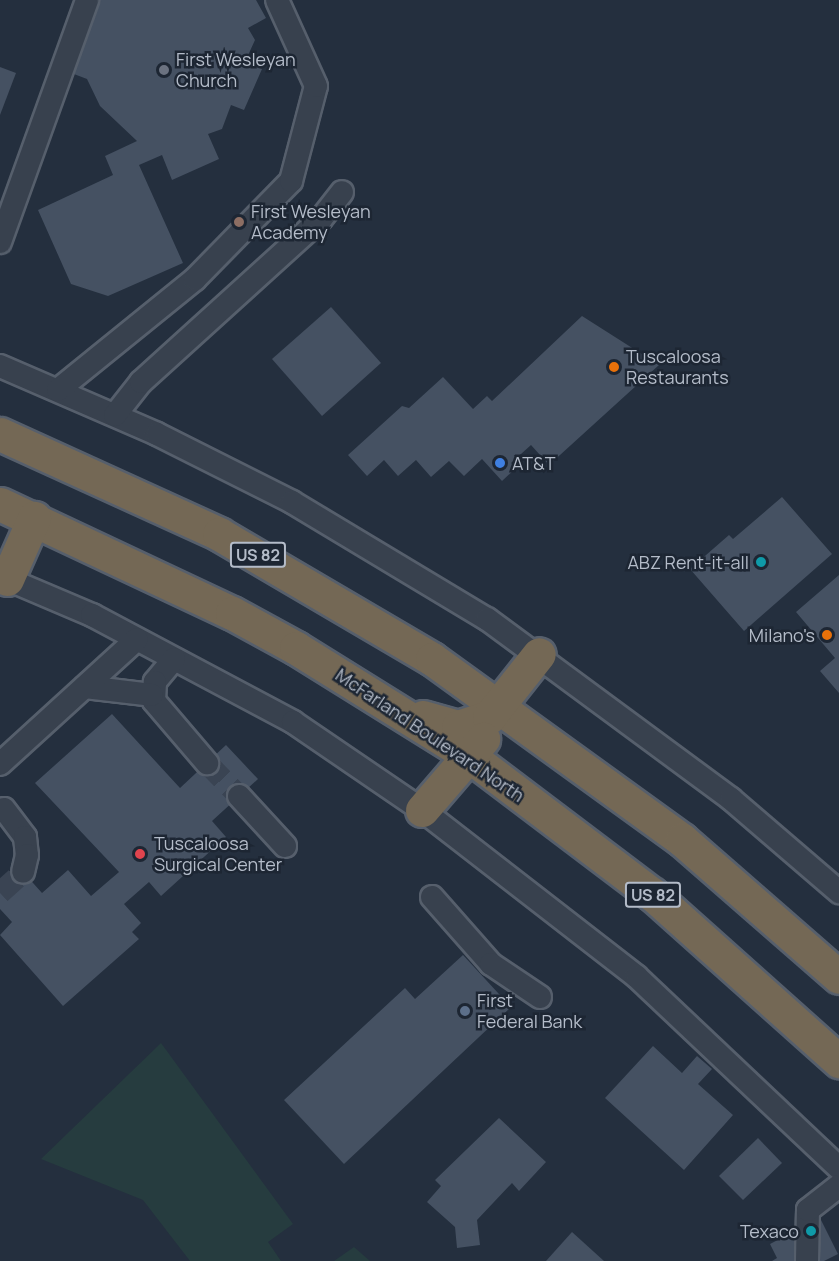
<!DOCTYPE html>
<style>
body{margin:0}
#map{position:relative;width:839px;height:1261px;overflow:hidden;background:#242f3e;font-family:Manrope,sans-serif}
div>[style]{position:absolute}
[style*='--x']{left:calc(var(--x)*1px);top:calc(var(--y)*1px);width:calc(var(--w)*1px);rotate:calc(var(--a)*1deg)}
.green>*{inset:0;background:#263c3f}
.building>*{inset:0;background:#455162}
.minor-tunnel>*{height:22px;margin-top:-11px;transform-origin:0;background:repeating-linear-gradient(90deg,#3a4453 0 22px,transparent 0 33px)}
.roads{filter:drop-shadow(2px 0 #565f6c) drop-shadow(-2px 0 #565f6c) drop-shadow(0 2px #565f6c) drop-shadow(0 -2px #565f6c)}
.minor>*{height:22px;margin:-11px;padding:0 11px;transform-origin:11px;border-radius:11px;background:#38414e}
.highway>*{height:33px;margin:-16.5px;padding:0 16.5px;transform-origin:16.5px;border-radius:16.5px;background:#746855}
.dots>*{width:16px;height:16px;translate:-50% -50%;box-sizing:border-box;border:3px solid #1d2633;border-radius:50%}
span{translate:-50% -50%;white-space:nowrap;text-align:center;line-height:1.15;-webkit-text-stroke:5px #1d2633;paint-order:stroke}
.shield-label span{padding:2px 4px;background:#1d2633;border:2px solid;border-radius:4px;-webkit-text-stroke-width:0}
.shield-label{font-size:16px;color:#b4bcc9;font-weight:700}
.poi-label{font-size:18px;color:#b4bcc9}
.left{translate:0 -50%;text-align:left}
.right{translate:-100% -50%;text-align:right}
.street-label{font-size:18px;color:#b4bcc9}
</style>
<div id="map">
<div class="green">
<i style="clip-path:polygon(161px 1043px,293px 1224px,268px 1242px,281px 1261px,190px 1261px,143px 1200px,41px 1159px)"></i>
<i style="clip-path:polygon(354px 1247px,370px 1261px,334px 1261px)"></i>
</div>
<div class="building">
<i style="clip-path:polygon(94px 0,256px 0,266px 18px,248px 28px,255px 40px,245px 62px,262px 69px,244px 110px,231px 105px,222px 129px,208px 134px,219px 159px,172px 180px,162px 155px,139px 165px,183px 263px,108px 296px,71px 284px,38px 210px,113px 175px,105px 156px,137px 141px,100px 106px,87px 79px,66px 71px)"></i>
<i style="clip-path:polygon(0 67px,16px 73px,0 115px)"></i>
<i style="clip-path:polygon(331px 307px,381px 363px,322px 416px,272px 359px)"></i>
<i style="clip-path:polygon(582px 316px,659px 365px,549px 465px,531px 445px,511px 463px,516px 468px,502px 481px,482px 459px,464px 476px,449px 461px,431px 477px,416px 460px,398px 476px,384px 460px,367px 476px,348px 455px,402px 406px,409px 408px,443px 377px,473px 409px,487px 396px,492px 401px)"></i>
<i style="clip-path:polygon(782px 497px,832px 554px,744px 631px,690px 569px,729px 535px,733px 539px)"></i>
<i style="clip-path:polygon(839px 575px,839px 693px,820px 671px,835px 658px,796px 612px)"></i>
<i style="clip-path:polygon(112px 714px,180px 788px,226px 745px,258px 779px,212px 821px,226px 837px,161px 896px,149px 882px,124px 904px,141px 923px,132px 932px,139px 939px,63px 1006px,0 935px,12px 922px,0 909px,0 880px,17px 865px,42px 893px,68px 870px,91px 896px,119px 872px,35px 783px)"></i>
<i style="clip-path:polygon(463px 955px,511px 1007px,344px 1164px,284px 1100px,405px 988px,415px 999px)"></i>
<i style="clip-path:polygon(653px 1046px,682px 1073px,697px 1056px,712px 1069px,698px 1084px,733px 1115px,684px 1170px,605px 1098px)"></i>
<i style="clip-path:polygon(499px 1118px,546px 1162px,519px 1191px,512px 1183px,477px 1220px,480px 1245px,457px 1248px,455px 1227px,427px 1202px,441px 1186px,435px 1180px)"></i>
<i style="clip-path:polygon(758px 1138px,782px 1163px,743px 1200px,719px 1176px)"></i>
<i style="clip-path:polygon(820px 1218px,838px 1254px,824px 1261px,772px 1261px,777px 1258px,770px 1244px)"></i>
<i style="clip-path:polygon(572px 1232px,604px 1261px,546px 1261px)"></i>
</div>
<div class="minor-tunnel">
<i style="--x:207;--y:763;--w:46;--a:45.9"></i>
<i style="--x:0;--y:893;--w:31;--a:-42"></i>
</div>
<div class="roads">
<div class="minor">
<i style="--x:0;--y:242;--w:257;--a:-70.2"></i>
<i style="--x:0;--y:366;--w:171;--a:23.4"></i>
<i style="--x:157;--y:434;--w:151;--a:26.7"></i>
<i style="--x:292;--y:502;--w:227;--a:31"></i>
<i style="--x:487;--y:619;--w:303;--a:36.4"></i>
<i style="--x:731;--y:799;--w:143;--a:40.7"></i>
<i style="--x:58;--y:390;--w:176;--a:-39"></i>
<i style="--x:195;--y:279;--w:137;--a:-45.6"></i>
<i style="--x:291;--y:181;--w:98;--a:-75.3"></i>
<i style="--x:316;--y:86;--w:94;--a:-114.4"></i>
<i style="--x:115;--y:415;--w:42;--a:-51.8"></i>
<i style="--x:141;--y:382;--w:243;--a:-42.2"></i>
<i style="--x:321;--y:219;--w:34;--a:-52"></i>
<i style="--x:0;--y:576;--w:100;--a:23"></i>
<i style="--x:92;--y:615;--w:228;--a:28"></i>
<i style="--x:293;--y:722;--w:156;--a:34.3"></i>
<i style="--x:422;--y:810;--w:272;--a:37.8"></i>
<i style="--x:637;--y:977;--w:278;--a:43.4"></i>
<i style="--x:174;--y:659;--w:30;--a:130"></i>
<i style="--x:155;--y:682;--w:19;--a:93"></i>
<i style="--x:154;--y:701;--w:82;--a:49.5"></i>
<i style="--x:85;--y:687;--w:67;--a:6.8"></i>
<i style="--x:0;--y:764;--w:185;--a:-42.4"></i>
<i style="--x:239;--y:796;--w:68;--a:47.4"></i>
<i style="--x:4;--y:809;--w:35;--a:53"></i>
<i style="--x:25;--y:837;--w:18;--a:84"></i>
<i style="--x:27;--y:855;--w:17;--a:103"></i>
<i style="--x:432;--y:897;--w:89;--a:48.6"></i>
<i style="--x:491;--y:964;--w:59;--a:34"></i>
<i style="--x:807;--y:1261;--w:51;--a:-88.9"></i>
<i style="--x:808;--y:1210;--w:39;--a:-38"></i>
</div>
<div class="highway">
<i style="--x:0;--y:434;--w:241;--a:24.5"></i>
<i style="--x:219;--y:534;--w:247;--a:30.4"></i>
<i style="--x:432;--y:659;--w:309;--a:35.9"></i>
<i style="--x:682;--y:840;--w:208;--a:41.1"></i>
<i style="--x:0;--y:504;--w:256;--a:25.2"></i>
<i style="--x:232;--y:613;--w:73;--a:28.7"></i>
<i style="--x:296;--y:648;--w:203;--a:31.9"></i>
<i style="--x:468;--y:755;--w:231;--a:37.1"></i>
<i style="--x:652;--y:894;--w:251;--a:41.8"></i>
<i style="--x:7;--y:579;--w:67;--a:-66.1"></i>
<i style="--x:423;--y:717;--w:36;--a:16"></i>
<i style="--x:458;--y:727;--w:33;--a:-18"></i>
<i style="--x:489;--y:717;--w:80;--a:-51.6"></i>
<i style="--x:422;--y:810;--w:94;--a:-49.3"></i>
</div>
</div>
<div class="dots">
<i style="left:164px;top:70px;background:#6b7280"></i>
<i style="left:239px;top:222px;background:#8d6e63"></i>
<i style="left:614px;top:367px;background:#e8710a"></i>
<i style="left:500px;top:463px;background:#3f7fe0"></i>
<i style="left:761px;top:562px;background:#0f9aa8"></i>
<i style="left:827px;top:635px;background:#e8710a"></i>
<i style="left:140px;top:854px;background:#e0444e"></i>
<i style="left:465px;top:1011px;background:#5c6f8a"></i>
<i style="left:811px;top:1231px;background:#0f9aa8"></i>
</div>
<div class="shield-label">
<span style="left:258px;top:555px">US 82</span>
<span style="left:653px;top:895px">US 82</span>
</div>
<div class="poi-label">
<span class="left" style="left:176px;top:70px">First Wesleyan<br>Church</span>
<span class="left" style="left:251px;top:222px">First Wesleyan<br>Academy</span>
<span class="left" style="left:626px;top:367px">Tuscaloosa<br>Restaurants</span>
<span class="left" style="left:512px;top:463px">AT&amp;T</span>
<span class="right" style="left:749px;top:562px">ABZ Rent-it-all</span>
<span class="right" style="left:815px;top:635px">Milano's</span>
<span class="left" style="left:154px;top:854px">Tuscaloosa<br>Surgical Center</span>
<span class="left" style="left:477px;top:1011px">First<br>Federal Bank</span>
<span class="right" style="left:799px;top:1231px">Texaco</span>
</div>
<div class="street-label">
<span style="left:430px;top:735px;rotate:34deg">McFarland Boulevard North</span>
</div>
</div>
